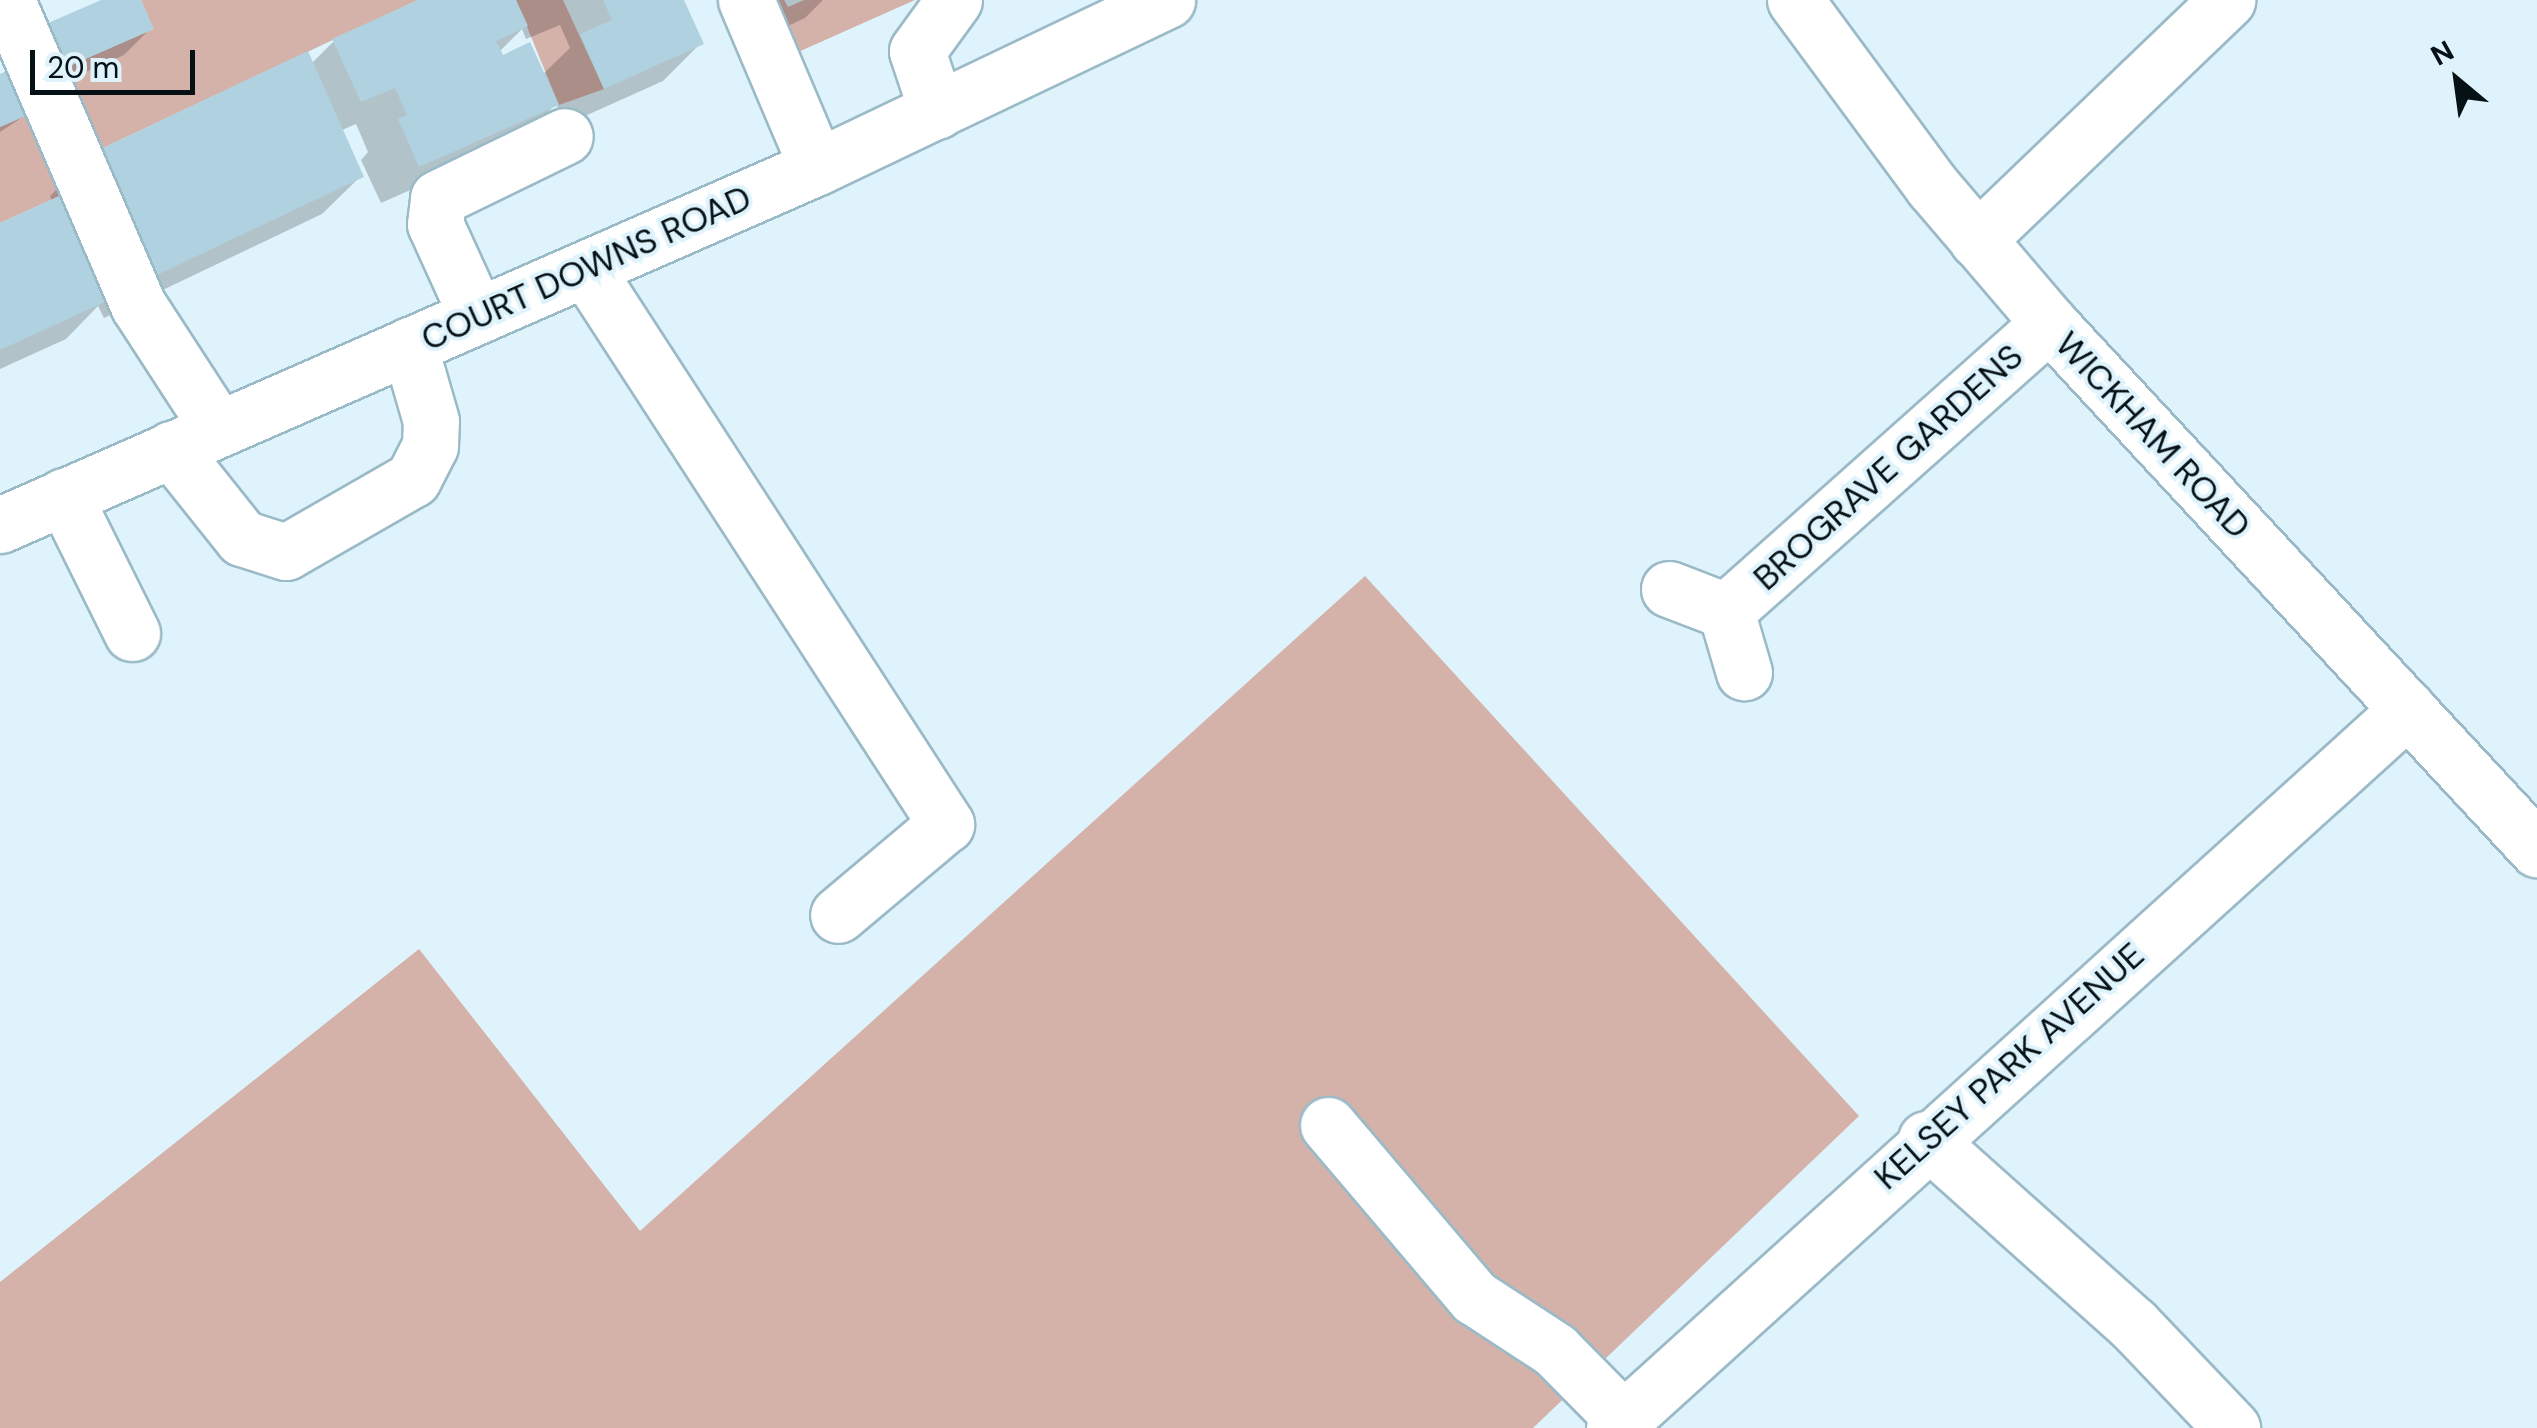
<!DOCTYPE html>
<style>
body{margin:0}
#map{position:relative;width:2537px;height:1428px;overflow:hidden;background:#dff3fc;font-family:"DM Sans",sans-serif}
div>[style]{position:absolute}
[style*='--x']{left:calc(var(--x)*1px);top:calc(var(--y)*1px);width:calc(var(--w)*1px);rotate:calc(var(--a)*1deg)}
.green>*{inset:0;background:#d5b2a9}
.shadow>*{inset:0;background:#0003}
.building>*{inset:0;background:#b0d1df}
.roads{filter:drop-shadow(2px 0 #9abac7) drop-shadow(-2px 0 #9abac7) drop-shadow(0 2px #9abac7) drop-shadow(0 -2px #9abac7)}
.minor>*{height:55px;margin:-27.5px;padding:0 27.5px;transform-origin:27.5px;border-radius:27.5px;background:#fff}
.major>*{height:55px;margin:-27.5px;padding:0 27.5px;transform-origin:27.5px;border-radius:27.5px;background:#fff}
span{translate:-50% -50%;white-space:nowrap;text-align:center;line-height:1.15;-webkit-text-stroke:8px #dff3fc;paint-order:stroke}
.street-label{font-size:35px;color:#061116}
.north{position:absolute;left:2407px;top:30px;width:100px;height:100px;-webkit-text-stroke:8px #dff3fc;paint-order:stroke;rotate:331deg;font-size:28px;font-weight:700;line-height:40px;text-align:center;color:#061116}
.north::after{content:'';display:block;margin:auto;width:35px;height:45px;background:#061116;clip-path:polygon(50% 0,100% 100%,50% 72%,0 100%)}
.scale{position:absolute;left:30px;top:50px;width:165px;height:45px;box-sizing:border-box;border:5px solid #061116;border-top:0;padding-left:12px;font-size:30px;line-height:35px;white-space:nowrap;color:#061116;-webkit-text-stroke:8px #dff3fc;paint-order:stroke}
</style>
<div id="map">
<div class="green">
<i style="clip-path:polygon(141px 0,418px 0,86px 156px,58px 71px,153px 29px)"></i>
<i style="clip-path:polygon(516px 0,563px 0,604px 89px,559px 105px)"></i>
<i style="clip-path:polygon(772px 0,784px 0,788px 7px,804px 0,915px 0,796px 53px)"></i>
<i style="clip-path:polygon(32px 113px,107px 301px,60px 196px,0 223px,0 127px)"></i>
<i style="clip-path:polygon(1365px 576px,1859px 1116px,1533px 1428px,0 1428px,0 1282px,419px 949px,640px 1231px)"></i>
</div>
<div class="shadow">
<i style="clip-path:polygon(107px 0,138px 0,151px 28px,124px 55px,32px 96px)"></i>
<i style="clip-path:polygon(evenodd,425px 0,682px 0,701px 43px,663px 81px,565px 125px,556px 104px,517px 143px,381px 203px,361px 160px,368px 152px,356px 124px,340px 131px,361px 176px,322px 214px,104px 318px,98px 306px,66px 339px,0 369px,0 226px,52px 202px,50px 196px,88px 158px,311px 64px,334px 41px,425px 0,560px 25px,570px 48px,542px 75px,502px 58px,499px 52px,522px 29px,526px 39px,560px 25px)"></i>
<i style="clip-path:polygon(729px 0,823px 0,805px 18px,749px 44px)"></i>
<i style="clip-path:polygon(0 77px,29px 113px,0 132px)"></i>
</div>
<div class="building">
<i style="clip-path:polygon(101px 0,141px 0,154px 29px,58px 71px,39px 27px)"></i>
<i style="clip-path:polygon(418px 0,516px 0,528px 26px,496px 41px,503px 55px,530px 42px,559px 105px,419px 167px,398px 119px,407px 115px,395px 88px,361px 102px,332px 39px)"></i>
<i style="clip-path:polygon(603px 0,684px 0,704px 44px,604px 89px,580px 34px,612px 20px)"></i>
<i style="clip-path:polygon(308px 51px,364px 177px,142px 282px,86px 156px)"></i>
<i style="clip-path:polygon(13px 68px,32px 113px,0 127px,0 74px)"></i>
<i style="clip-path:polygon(59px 196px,107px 301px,0 350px,0 223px)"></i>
</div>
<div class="roads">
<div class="minor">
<i style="--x:746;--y:0;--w:181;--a:67"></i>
<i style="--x:8;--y:3;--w:329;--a:66.7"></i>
<i style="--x:138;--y:305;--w:147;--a:57"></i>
<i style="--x:937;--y:111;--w:63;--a:-108.4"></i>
<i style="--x:917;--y:51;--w:63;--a:-54"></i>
<i style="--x:1977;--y:240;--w:347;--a:-43.8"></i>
<i style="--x:586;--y:269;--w:662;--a:57.03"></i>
<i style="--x:946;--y:824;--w:141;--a:139.9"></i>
<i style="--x:477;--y:316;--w:101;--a:-114.5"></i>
<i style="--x:435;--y:224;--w:26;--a:-83"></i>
<i style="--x:438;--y:198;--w:141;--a:-26"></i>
<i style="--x:171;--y:449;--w:114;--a:51.4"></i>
<i style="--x:242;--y:538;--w:46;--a:17.7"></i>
<i style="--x:286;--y:552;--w:146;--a:-29.9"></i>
<i style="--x:413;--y:479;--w:37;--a:-63"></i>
<i style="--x:430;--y:446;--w:25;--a:-88"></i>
<i style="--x:431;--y:421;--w:79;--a:-106.1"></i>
<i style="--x:64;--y:496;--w:153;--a:63.6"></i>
<i style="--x:0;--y:525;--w:892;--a:-23.66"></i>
<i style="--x:817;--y:167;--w:388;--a:-25.5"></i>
<i style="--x:1669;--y:589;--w:61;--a:21.1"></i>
<i style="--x:1726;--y:611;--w:64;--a:73.6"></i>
<i style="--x:1726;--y:611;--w:433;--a:-41.7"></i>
<i style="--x:1328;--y:1125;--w:226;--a:49.7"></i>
<i style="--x:1474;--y:1297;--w:97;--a:33.2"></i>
<i style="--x:1555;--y:1350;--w:98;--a:45.4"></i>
<i style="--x:1926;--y:1139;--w:278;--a:41.8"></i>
<i style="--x:2133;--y:1324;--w:144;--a:46.4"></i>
<i style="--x:1614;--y:1428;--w:1071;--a:-42.16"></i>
</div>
<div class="major">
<i style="--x:1795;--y:0;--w:232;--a:53.6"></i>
<i style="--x:1933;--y:187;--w:179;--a:49.5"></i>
<i style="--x:2049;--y:323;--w:718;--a:47.15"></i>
</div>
</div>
<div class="street-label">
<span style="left:586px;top:268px;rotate:-24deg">COURT DOWNS ROAD</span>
<span style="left:2153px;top:435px;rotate:47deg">WICKHAM ROAD</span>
<span style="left:1888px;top:467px;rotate:-42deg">BROGRAVE GARDENS</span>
<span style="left:2009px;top:1066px;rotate:-42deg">KELSEY PARK AVENUE</span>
</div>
<div class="north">N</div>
<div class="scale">20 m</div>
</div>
